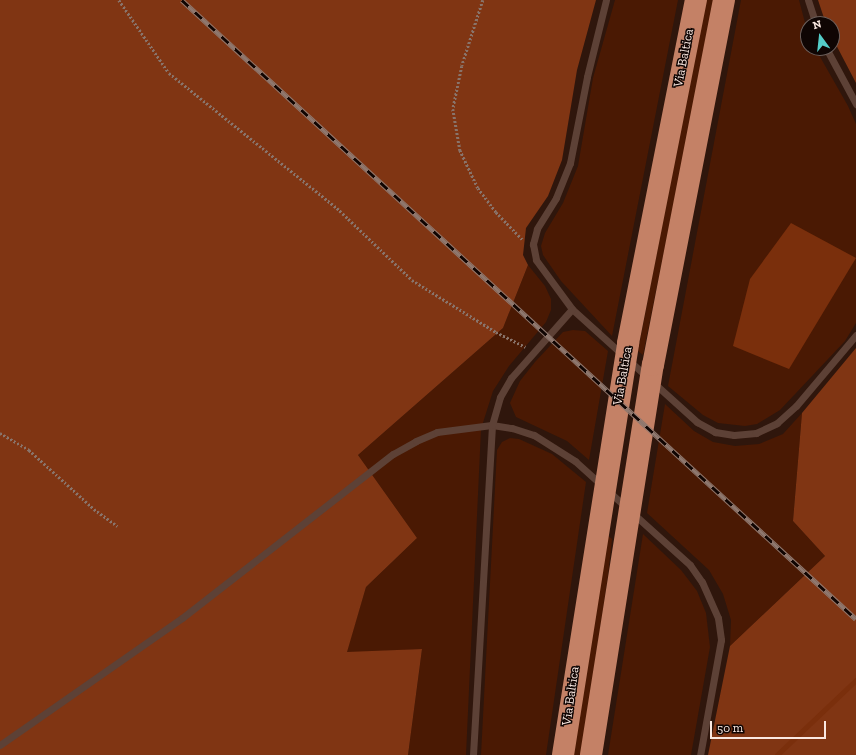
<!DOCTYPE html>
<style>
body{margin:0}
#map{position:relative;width:856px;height:755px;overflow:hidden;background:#2f160c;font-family:"Zilla Slab",serif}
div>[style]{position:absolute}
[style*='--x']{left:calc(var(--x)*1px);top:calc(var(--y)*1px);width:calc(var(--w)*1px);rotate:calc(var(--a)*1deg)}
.green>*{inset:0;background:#4a1903}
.forest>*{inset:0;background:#803513}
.water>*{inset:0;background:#7a2f0c}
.stream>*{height:4.5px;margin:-2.25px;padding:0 2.25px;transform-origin:2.25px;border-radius:2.25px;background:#7a2f0c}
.path>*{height:2.5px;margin-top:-1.25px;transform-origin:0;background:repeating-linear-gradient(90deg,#89746b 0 2px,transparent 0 4px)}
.service>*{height:7px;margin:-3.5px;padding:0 3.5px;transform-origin:3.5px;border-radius:3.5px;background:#5d4136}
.motorway>*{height:22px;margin:-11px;padding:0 11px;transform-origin:11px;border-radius:11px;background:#c48166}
.rail>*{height:4.5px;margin-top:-2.25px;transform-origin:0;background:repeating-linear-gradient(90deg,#0f0503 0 9px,#8e786f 0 18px);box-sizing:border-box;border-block:1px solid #8e786f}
span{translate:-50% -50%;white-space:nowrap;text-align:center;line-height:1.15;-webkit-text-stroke:3px #0f0503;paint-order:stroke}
.street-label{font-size:13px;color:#fae8e1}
.north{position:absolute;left:800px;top:16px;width:40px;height:40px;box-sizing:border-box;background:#0f0503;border:1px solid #6d605c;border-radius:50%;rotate:345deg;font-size:11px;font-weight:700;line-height:16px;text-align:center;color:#fae8e1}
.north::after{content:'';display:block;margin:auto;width:14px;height:18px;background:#54cdc8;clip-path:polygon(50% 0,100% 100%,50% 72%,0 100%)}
.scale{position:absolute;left:710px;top:721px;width:116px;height:18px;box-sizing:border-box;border:2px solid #fae8e1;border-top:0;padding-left:5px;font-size:12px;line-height:14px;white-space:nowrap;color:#fae8e1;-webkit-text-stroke:3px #0f0503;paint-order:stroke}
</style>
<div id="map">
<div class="green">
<i style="clip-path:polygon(615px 0,678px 0,612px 336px,561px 281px,543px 255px,541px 246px,545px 233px,563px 203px,578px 166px,593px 78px)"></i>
<i style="clip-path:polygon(705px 0,715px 0,643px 355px,638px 351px)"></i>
<i style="clip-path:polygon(741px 0,799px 0,808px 34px,808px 48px,815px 48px,848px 106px,856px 124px,856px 323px,845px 341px,780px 410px,757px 424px,745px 426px,718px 423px,703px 415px,668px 386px)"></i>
<i style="clip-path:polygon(528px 265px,545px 286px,551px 299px,551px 310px,546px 322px,509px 366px,493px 391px,481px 429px,466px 755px,408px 755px,422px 649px,346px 653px,366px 587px,417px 538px,358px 455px,503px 328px)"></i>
<i style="clip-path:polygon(573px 330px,585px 331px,608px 351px,589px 460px,567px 441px,516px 417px,510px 403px,520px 381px,535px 362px,563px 332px)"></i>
<i style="clip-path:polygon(665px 404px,694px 431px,713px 442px,735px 446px,759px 444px,783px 434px,802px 413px,793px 521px,825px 556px,730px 646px,731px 620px,723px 594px,709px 570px,647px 513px)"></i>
<i style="clip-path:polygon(510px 438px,519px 439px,552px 454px,586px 482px,546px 755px,481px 755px,497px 450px,502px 442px)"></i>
<i style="clip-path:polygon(643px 534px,681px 570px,697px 591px,706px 613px,710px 647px,691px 755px,608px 755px)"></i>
<i style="clip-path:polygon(607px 535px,612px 539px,608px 576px,581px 755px,572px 755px)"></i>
</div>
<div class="forest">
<i style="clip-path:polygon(0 0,596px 0,577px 70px,562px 160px,548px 196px,526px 228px,523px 255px,528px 265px,503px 328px,358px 455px,417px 538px,366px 587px,347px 652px,422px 649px,408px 755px,0 755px)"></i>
<i style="clip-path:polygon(818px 0,856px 0,856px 83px,832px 37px,832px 24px,826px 24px)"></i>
<i style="clip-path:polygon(856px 348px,856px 755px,708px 755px,730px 646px,825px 556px,793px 521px,802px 413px)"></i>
</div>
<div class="water">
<i style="clip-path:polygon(791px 223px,856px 258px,789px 369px,733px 346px,750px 279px)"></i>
</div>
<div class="stream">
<i style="--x:777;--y:755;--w:109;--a:-43.5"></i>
</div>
<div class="path">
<i style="--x:119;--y:0;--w:88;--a:55.6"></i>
<i style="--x:169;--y:73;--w:216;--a:38.8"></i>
<i style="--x:337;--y:208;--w:104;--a:43.8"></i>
<i style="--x:412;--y:280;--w:99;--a:31.8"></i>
<i style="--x:496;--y:332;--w:33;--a:27"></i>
<i style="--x:483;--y:0;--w:69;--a:107.7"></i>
<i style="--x:462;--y:66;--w:44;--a:101.8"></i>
<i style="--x:453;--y:109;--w:42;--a:80.3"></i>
<i style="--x:460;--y:150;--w:42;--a:64.7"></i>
<i style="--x:478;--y:188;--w:30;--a:53"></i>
<i style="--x:496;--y:212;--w:39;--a:46"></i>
<i style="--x:0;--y:433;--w:34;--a:30"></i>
<i style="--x:29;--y:450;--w:88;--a:42.2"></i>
<i style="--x:94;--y:509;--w:29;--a:36"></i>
</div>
<div class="service">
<i style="--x:606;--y:0;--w:79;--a:103.9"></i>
<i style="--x:587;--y:77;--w:88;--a:101.2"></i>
<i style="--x:570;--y:163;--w:38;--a:112"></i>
<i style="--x:556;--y:198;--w:36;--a:122"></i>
<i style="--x:537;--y:229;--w:16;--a:105"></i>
<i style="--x:533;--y:244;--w:16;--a:79"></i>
<i style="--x:536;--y:260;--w:61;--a:53.7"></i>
<i style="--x:572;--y:309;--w:169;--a:42.1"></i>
<i style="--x:697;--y:422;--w:21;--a:29"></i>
<i style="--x:715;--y:432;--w:19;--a:9"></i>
<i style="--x:734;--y:435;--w:22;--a:-5"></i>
<i style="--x:756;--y:433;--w:23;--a:-25"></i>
<i style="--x:777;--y:423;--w:25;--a:-42"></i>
<i style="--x:796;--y:406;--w:93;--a:-49.8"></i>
<i style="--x:808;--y:0;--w:25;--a:72"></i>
<i style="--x:826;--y:48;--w:64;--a:61.8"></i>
<i style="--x:0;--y:745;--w:222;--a:-34.9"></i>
<i style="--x:182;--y:618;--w:267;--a:-37.9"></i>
<i style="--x:393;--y:454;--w:26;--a:-29"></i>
<i style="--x:416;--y:441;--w:23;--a:-23"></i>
<i style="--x:437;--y:432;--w:55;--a:-7.3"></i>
<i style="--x:492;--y:425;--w:20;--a:9"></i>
<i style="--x:512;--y:428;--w:23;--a:18"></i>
<i style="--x:534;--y:435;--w:49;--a:32.4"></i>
<i style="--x:575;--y:461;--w:155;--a:42.1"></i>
<i style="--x:690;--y:565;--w:21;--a:55"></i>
<i style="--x:702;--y:582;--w:39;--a:66"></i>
<i style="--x:718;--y:618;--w:22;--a:82"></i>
<i style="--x:721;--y:640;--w:117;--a:100.3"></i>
<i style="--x:473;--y:755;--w:331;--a:-86.7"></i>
<i style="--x:492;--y:425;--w:29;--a:-74"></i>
<i style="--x:500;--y:397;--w:22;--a:-60"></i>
<i style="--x:511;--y:378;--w:92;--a:-48.5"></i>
</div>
<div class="motorway">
<i style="--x:563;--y:755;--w:417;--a:-81"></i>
<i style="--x:628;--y:343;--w:350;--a:-78.8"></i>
<i style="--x:591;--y:755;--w:395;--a:-81"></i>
<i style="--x:653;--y:365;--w:372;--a:-79"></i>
</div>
<div class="rail">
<i style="--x:182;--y:0;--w:915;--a:42.56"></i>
</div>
<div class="street-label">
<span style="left:684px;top:58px;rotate:-79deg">Via Baltica</span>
<span style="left:623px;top:376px;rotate:-80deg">Via Baltica</span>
<span style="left:571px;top:696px;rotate:-82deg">Via Baltica</span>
</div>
<div class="north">N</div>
<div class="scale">50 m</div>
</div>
